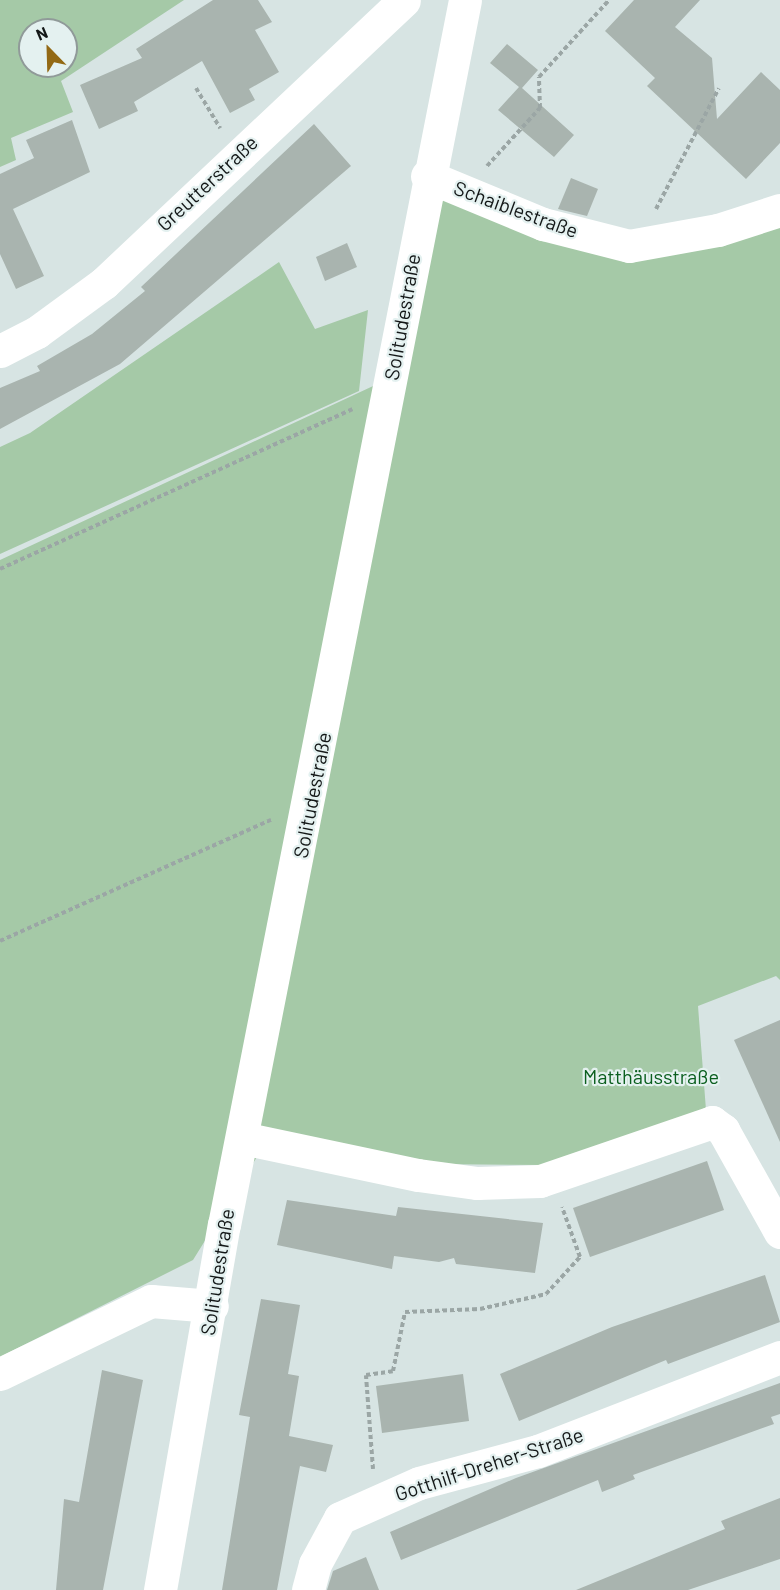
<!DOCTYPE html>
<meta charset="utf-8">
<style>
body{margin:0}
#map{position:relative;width:780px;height:1590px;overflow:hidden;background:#d7e4e3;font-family:Barlow,sans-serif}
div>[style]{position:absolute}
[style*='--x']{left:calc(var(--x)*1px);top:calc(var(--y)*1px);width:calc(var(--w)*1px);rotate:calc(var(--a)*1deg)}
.green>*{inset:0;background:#a5c9a7}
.building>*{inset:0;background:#a9b4af}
.path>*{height:4px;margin-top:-2px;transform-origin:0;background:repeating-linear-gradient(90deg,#9ba6a5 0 4.5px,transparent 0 7.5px)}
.minor>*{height:33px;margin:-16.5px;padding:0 16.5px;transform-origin:16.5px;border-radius:16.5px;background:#fff}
.secondary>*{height:33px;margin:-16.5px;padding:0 16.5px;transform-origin:16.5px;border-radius:16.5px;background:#fff}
span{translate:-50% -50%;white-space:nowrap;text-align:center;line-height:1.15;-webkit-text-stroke:4.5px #e4f1f0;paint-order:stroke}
.street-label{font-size:20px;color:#131717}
.park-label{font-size:20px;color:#0b5f1f}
.north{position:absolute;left:18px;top:18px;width:60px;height:60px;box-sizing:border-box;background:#e4f1f0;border:2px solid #909a99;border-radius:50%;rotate:337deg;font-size:16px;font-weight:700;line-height:24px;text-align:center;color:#131717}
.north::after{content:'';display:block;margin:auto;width:21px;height:27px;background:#936914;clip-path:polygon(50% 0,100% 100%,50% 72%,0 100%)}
</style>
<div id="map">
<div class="green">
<i style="clip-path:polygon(evenodd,0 0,184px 0,61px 81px,73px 112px,11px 138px,16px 160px,0 167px,0 0,30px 30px,66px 30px,66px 66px,30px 66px,30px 30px)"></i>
<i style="clip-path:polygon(427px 176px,629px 246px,780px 212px,780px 980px,776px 976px,698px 1006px,706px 1110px,548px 1165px,427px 1164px,270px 1136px,193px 1260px,0 1357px,0 560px,386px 380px)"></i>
<i style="clip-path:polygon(279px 262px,315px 329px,368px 310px,359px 391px,0 554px,0 447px,30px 433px)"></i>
</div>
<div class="building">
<i style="clip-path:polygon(213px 0,258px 0,272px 22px,255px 30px,279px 72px,249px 89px,255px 100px,230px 113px,202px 61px,134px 102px,138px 111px,99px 129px,80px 85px,142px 58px,136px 49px)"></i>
<i style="clip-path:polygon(634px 0,700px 0,675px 27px,712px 58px,717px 119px,761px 72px,780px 90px,780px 143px,746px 179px,647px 86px,655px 78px,605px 31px)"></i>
<i style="clip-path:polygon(507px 44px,538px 70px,522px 88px,574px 135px,554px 157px,498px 110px,519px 87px,490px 63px)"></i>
<i style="clip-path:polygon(72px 120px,90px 172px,13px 209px,44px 276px,16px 289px,0 254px,0 174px,34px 158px,26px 140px)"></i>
<i style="clip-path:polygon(314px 124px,351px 166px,120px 364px,0 429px,0 388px,40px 371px,37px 366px,92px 334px,145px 291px,141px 287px)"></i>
<i style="clip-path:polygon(571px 178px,598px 189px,587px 216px,558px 209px)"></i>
<i style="clip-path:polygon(347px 243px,357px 267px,325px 281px,316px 257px)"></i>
<i style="clip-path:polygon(780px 1020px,780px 1142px,734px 1040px)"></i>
<i style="clip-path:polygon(707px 1161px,724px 1210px,590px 1257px,573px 1208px)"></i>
<i style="clip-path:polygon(287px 1200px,396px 1216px,398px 1207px,543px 1223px,535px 1273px,456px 1264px,454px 1258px,439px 1262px,394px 1256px,392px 1269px,277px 1245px)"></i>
<i style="clip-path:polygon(765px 1275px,780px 1322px,668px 1364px,666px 1360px,519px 1421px,500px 1374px,612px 1327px)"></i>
<i style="clip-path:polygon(261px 1299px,300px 1305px,288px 1374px,299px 1376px,289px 1436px,333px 1445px,326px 1472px,300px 1466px,277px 1590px,222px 1590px,250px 1417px,239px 1415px)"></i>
<i style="clip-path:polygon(102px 1370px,143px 1380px,103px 1590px,56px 1590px,64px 1499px,79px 1502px)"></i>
<i style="clip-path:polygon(463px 1374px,469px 1421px,382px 1433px,376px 1386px)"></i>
<i style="clip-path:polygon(780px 1383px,780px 1414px,771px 1417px,774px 1424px,633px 1475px,635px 1479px,602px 1492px,598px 1480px,401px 1560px,390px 1532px,516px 1478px)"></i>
<i style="clip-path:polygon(780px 1498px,780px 1559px,688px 1590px,576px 1590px,725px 1529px,721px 1521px)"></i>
<i style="clip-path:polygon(366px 1557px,379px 1590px,327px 1590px,333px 1571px)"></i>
</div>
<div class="path">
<i style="--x:196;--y:88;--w:47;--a:59"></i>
<i style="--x:487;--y:166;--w:79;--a:-47.6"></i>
<i style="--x:540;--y:108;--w:31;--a:-92"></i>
<i style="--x:539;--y:77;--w:104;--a:-47.7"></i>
<i style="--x:656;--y:209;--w:136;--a:-62.5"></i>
<i style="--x:0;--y:569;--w:387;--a:-24.4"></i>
<i style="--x:0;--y:941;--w:297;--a:-24.1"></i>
<i style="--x:373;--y:1469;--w:94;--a:-94.3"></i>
<i style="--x:366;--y:1375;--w:27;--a:-8"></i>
<i style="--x:393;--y:1371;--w:60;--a:-78.5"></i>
<i style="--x:405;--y:1312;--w:75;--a:-2.3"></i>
<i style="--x:480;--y:1309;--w:68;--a:-12.8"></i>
<i style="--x:546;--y:1294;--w:50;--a:-47.4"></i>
<i style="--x:580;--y:1257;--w:53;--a:-109.8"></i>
</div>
<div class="minor">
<i style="--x:427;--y:176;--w:126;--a:22.5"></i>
<i style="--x:543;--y:224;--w:89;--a:14.3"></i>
<i style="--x:629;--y:246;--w:90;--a:-10.2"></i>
<i style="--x:718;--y:230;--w:65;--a:-17.9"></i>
<i style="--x:0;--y:351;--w:42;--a:-27.2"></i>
<i style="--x:37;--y:332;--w:83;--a:-36.2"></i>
<i style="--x:104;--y:283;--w:412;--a:-43.3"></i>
<i style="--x:242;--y:1138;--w:180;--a:11.9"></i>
<i style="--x:418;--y:1175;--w:60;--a:7.7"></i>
<i style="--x:477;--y:1183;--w:63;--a:-1.8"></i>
<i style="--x:540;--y:1181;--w:182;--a:-18.9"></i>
<i style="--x:712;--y:1122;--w:14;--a:36"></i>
<i style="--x:723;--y:1130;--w:117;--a:60.8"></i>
<i style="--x:0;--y:1374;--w:168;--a:-25.8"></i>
<i style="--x:151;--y:1301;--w:61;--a:4.7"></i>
<i style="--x:308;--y:1590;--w:27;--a:-75"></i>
<i style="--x:315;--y:1564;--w:52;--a:-61.5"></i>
<i style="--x:340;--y:1518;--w:86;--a:-23.9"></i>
<i style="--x:419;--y:1483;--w:123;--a:-15.1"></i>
<i style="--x:538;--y:1451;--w:260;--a:-21.2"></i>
</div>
<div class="secondary">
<i style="--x:160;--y:1590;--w:371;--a:-80.1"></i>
<i style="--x:224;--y:1225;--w:1248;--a:-78.87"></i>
</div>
<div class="street-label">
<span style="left:207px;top:183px;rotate:-43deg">Greutterstraße</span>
<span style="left:516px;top:209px;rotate:20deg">Schaiblestraße</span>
<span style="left:402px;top:317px;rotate:-80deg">Solitudestraße</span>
<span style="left:312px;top:795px;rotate:-79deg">Solitudestraße</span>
<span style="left:217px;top:1272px;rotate:-81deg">Solitudestraße</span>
<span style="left:489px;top:1464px;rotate:-18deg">Gotthilf-Dreher-Straße</span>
</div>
<div class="park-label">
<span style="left:651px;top:1076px">Matthäusstraße</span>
</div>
<div class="north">N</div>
</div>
